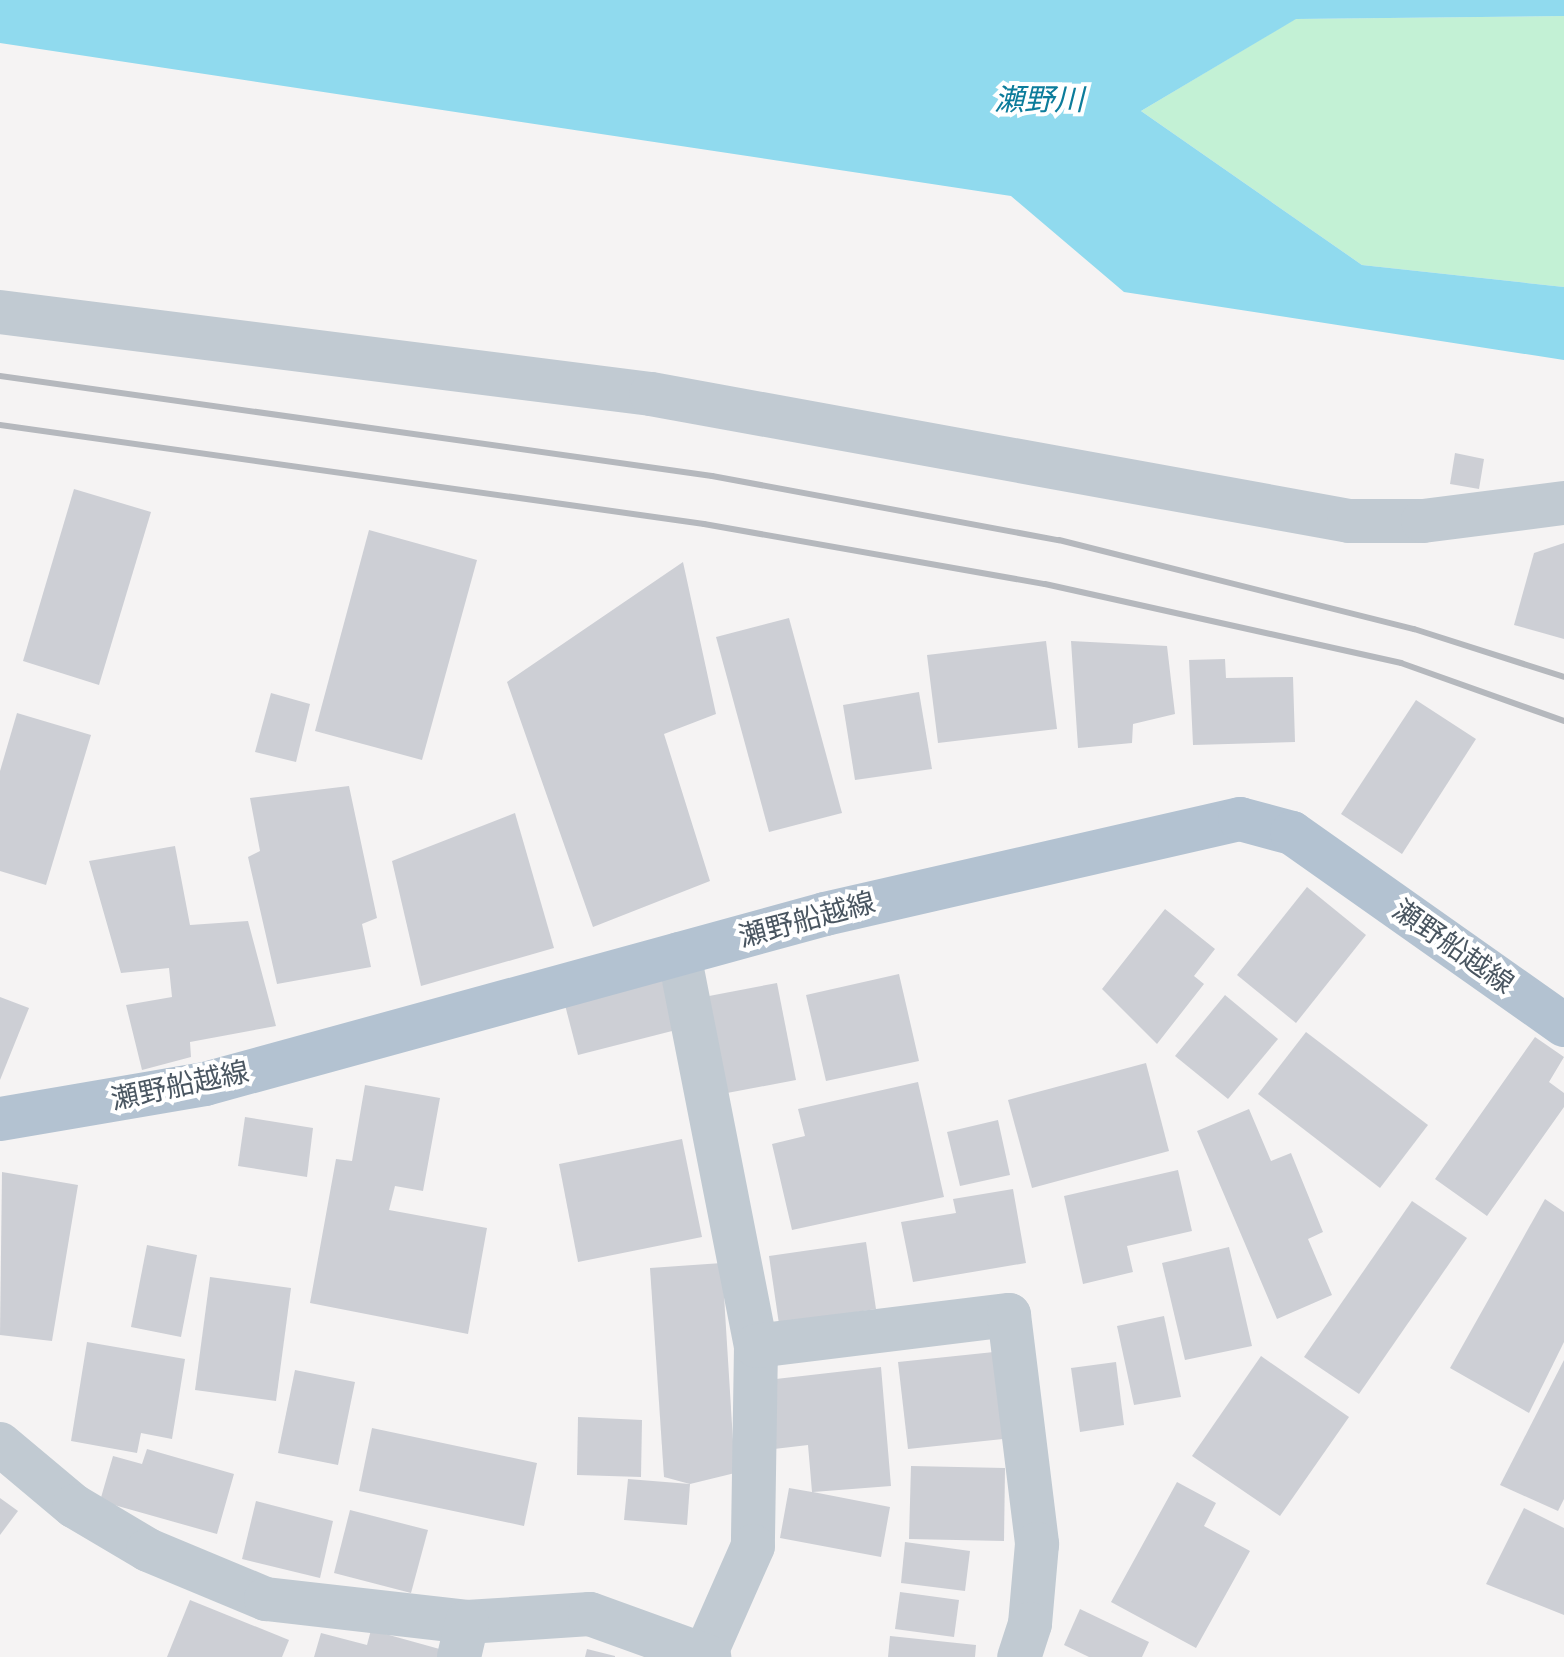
<!DOCTYPE html>
<meta charset="utf-8">
<style>
body{margin:0}
#map{position:relative;width:1564px;height:1657px;overflow:hidden;background:#f5f3f3;font-family:Jost,"Noto Sans JP",sans-serif}
div>[style]{position:absolute}
[style*='--x']{left:calc(var(--x)*1px);top:calc(var(--y)*1px);width:calc(var(--w)*1px);rotate:calc(var(--a)*1deg)}
.green>*{inset:0;background:#c3f1d5}
.water>*{inset:0;background:#90daee}
.building>*{inset:0;background:#cdcfd5}
.minor>*{height:44px;margin:-22px;padding:0 22px;transform-origin:22px;border-radius:22px;background:#c1cad2}
.major>*{height:44px;margin:-22px;padding:0 22px;transform-origin:22px;border-radius:22px;background:#b3c2d1}
.rail>*{height:6px;margin:-3px;padding:0 3px;transform-origin:3px;border-radius:3px;background:#b5b8bd}
span{translate:-50% -50%;white-space:nowrap;text-align:center;line-height:1.15;-webkit-text-stroke:8px #fff;paint-order:stroke}
.street-label{font-size:28px;color:#4a5661}
.water-label{font-size:30px;color:#0c7c9b;font-style:italic}
</style>
<div id="map">
<div class="green">
<i style="clip-path:polygon(1564px 16px,1564px 287px,1362px 265px,1141px 111px,1295px 19px)"></i>
</div>
<div class="water">
<i style="clip-path:polygon(0 0,1564px 0,1564px 16px,1296px 19px,1141px 111px,1362px 265px,1564px 287px,1564px 360px,1124px 292px,1011px 196px,0 43px)"></i>
</div>
<div class="building">
<i style="clip-path:polygon(1455px 453px,1484px 459px,1479px 489px,1450px 484px)"></i>
<i style="clip-path:polygon(74px 489px,151px 512px,99px 685px,23px 661px)"></i>
<i style="clip-path:polygon(369px 530px,477px 560px,422px 760px,315px 731px)"></i>
<i style="clip-path:polygon(1564px 543px,1564px 639px,1514px 625px,1534px 553px)"></i>
<i style="clip-path:polygon(683px 562px,716px 714px,664px 734px,710px 881px,593px 927px,507px 682px)"></i>
<i style="clip-path:polygon(789px 618px,842px 813px,769px 832px,716px 637px)"></i>
<i style="clip-path:polygon(1046px 641px,1057px 729px,938px 743px,927px 655px)"></i>
<i style="clip-path:polygon(1071px 641px,1167px 646px,1175px 714px,1133px 724px,1132px 743px,1078px 748px)"></i>
<i style="clip-path:polygon(1225px 659px,1226px 678px,1293px 677px,1295px 742px,1193px 745px,1189px 660px)"></i>
<i style="clip-path:polygon(919px 692px,932px 769px,855px 780px,843px 705px)"></i>
<i style="clip-path:polygon(271px 693px,310px 704px,296px 762px,255px 752px)"></i>
<i style="clip-path:polygon(1416px 700px,1476px 739px,1402px 854px,1341px 814px)"></i>
<i style="clip-path:polygon(17px 713px,91px 735px,46px 885px,0 871px,0 771px)"></i>
<i style="clip-path:polygon(349px 786px,377px 918px,362px 924px,371px 967px,277px 984px,248px 857px,260px 851px,250px 798px)"></i>
<i style="clip-path:polygon(515px 813px,554px 948px,421px 986px,392px 861px)"></i>
<i style="clip-path:polygon(175px 846px,190px 925px,248px 921px,276px 1026px,190px 1042px,191px 1057px,142px 1070px,126px 1005px,172px 997px,169px 968px,121px 973px,89px 861px)"></i>
<i style="clip-path:polygon(1307px 887px,1366px 935px,1296px 1023px,1237px 975px)"></i>
<i style="clip-path:polygon(1165px 909px,1215px 949px,1194px 976px,1204px 984px,1157px 1044px,1102px 989px)"></i>
<i style="clip-path:polygon(899px 974px,919px 1061px,826px 1081px,806px 995px)"></i>
<i style="clip-path:polygon(662px 980px,676px 1030px,578px 1055px,565px 1005px)"></i>
<i style="clip-path:polygon(777px 983px,796px 1080px,727px 1093px,709px 996px)"></i>
<i style="clip-path:polygon(1225px 995px,1278px 1039px,1228px 1099px,1175px 1056px)"></i>
<i style="clip-path:polygon(0 997px,29px 1008px,0 1080px)"></i>
<i style="clip-path:polygon(1306px 1032px,1428px 1125px,1380px 1188px,1258px 1094px)"></i>
<i style="clip-path:polygon(1535px 1037px,1564px 1057px,1549px 1082px,1564px 1093px,1564px 1107px,1487px 1216px,1435px 1179px)"></i>
<i style="clip-path:polygon(1146px 1063px,1169px 1151px,1032px 1188px,1008px 1100px)"></i>
<i style="clip-path:polygon(918px 1082px,944px 1197px,792px 1230px,772px 1144px,805px 1136px,798px 1109px)"></i>
<i style="clip-path:polygon(365px 1085px,440px 1098px,423px 1191px,395px 1186px,389px 1210px,487px 1228px,468px 1334px,310px 1303px,336px 1159px,352px 1161px)"></i>
<i style="clip-path:polygon(1249px 1109px,1271px 1161px,1291px 1153px,1323px 1232px,1308px 1239px,1332px 1295px,1277px 1319px,1197px 1131px)"></i>
<i style="clip-path:polygon(245px 1117px,313px 1128px,307px 1177px,238px 1166px)"></i>
<i style="clip-path:polygon(998px 1120px,1010px 1175px,960px 1186px,947px 1132px)"></i>
<i style="clip-path:polygon(682px 1139px,702px 1237px,578px 1262px,559px 1164px)"></i>
<i style="clip-path:polygon(1178px 1170px,1192px 1231px,1127px 1246px,1133px 1272px,1083px 1284px,1064px 1196px)"></i>
<i style="clip-path:polygon(2px 1172px,78px 1185px,52px 1341px,0 1335px)"></i>
<i style="clip-path:polygon(1013px 1189px,1026px 1263px,913px 1282px,901px 1222px,956px 1213px,953px 1199px)"></i>
<i style="clip-path:polygon(1545px 1199px,1564px 1212px,1564px 1342px,1529px 1413px,1450px 1368px)"></i>
<i style="clip-path:polygon(1412px 1201px,1467px 1238px,1359px 1394px,1304px 1357px)"></i>
<i style="clip-path:polygon(866px 1242px,876px 1309px,779px 1324px,769px 1256px)"></i>
<i style="clip-path:polygon(147px 1245px,197px 1255px,181px 1337px,131px 1327px)"></i>
<i style="clip-path:polygon(1229px 1247px,1252px 1346px,1185px 1360px,1162px 1263px)"></i>
<i style="clip-path:polygon(722px 1263px,735px 1473px,690px 1484px,664px 1477px,650px 1268px)"></i>
<i style="clip-path:polygon(210px 1277px,291px 1288px,276px 1401px,195px 1390px)"></i>
<i style="clip-path:polygon(1164px 1316px,1181px 1397px,1134px 1405px,1117px 1326px)"></i>
<i style="clip-path:polygon(87px 1342px,185px 1359px,172px 1439px,141px 1433px,137px 1453px,71px 1441px)"></i>
<i style="clip-path:polygon(994px 1352px,1003px 1439px,908px 1449px,898px 1362px)"></i>
<i style="clip-path:polygon(1261px 1356px,1349px 1417px,1280px 1516px,1192px 1456px)"></i>
<i style="clip-path:polygon(1564px 1360px,1564px 1499px,1558px 1511px,1500px 1485px)"></i>
<i style="clip-path:polygon(1116px 1362px,1124px 1425px,1080px 1432px,1071px 1368px)"></i>
<i style="clip-path:polygon(881px 1367px,891px 1486px,813px 1492px,890px 1507px,881px 1557px,780px 1538px,789px 1488px,812px 1492px,808px 1445px,774px 1449px,767px 1380px)"></i>
<i style="clip-path:polygon(295px 1370px,355px 1382px,338px 1465px,278px 1453px)"></i>
<i style="clip-path:polygon(578px 1417px,642px 1420px,641px 1477px,577px 1475px)"></i>
<i style="clip-path:polygon(372px 1428px,537px 1463px,524px 1526px,359px 1491px)"></i>
<i style="clip-path:polygon(147px 1449px,234px 1474px,217px 1534px,100px 1501px,113px 1456px,142px 1464px)"></i>
<i style="clip-path:polygon(911px 1466px,1005px 1468px,1004px 1541px,909px 1539px)"></i>
<i style="clip-path:polygon(628px 1479px,690px 1484px,687px 1525px,624px 1520px)"></i>
<i style="clip-path:polygon(1177px 1482px,1216px 1503px,1204px 1526px,1250px 1551px,1196px 1648px,1111px 1602px)"></i>
<i style="clip-path:polygon(0 1498px,18px 1511px,0 1535px)"></i>
<i style="clip-path:polygon(256px 1501px,333px 1521px,320px 1578px,242px 1559px)"></i>
<i style="clip-path:polygon(1524px 1508px,1564px 1528px,1564px 1615px,1486px 1584px)"></i>
<i style="clip-path:polygon(350px 1510px,428px 1530px,411px 1593px,334px 1573px)"></i>
<i style="clip-path:polygon(905px 1542px,970px 1551px,965px 1591px,901px 1583px)"></i>
<i style="clip-path:polygon(900px 1592px,959px 1600px,954px 1637px,895px 1629px)"></i>
<i style="clip-path:polygon(190px 1600px,289px 1640px,282px 1657px,167px 1657px)"></i>
<i style="clip-path:polygon(1080px 1609px,1149px 1642px,1142px 1657px,1089px 1657px,1064px 1645px)"></i>
<i style="clip-path:polygon(371px 1630px,454px 1653px,453px 1657px,314px 1657px,321px 1633px,367px 1645px)"></i>
<i style="clip-path:polygon(890px 1636px,976px 1645px,975px 1657px,888px 1657px)"></i>
<i style="clip-path:polygon(587px 1649px,615px 1656px,615px 1657px,585px 1657px)"></i>
</div>
<div class="minor">
<i style="--x:0;--y:312;--w:656;--a:7.18"></i>
<i style="--x:651;--y:394;--w:709;--a:10.31"></i>
<i style="--x:1349;--y:521;--w:74;--a:0"></i>
<i style="--x:1423;--y:521;--w:142;--a:-7.3"></i>
<i style="--x:679;--y:954;--w:399;--a:78.9"></i>
<i style="--x:756;--y:1346;--w:200;--a:90.9"></i>
<i style="--x:753;--y:1546;--w:119;--a:113.8"></i>
<i style="--x:756;--y:1346;--w:255;--a:-7"></i>
<i style="--x:1009;--y:1315;--w:231;--a:83"></i>
<i style="--x:1037;--y:1544;--w:80;--a:95"></i>
<i style="--x:1030;--y:1624;--w:35;--a:108"></i>
<i style="--x:0;--y:1444;--w:97;--a:40"></i>
<i style="--x:74;--y:1506;--w:86;--a:30.7"></i>
<i style="--x:148;--y:1550;--w:128;--a:22.6"></i>
<i style="--x:266;--y:1599;--w:202;--a:6.5"></i>
<i style="--x:467;--y:1622;--w:123;--a:-3.7"></i>
<i style="--x:590;--y:1614;--w:127;--a:19.9"></i>
<i style="--x:459;--y:1657;--w:36;--a:-77"></i>
</div>
<div class="major">
<i style="--x:0;--y:1119;--w:208;--a:-9.7"></i>
<i style="--x:205;--y:1084;--w:643;--a:-15.33"></i>
<i style="--x:825;--y:914;--w:426;--a:-12.9"></i>
<i style="--x:1240;--y:819;--w:54;--a:15.1"></i>
<i style="--x:1292;--y:833;--w:333;--a:35.2"></i>
</div>
<div class="rail">
<i style="--x:0;--y:376;--w:719;--a:7.99"></i>
<i style="--x:712;--y:476;--w:353;--a:10.5"></i>
<i style="--x:1059;--y:540;--w:366;--a:14.1"></i>
<i style="--x:1414;--y:629;--w:157;--a:17.7"></i>
<i style="--x:0;--y:425;--w:711;--a:8"></i>
<i style="--x:704;--y:524;--w:346;--a:10"></i>
<i style="--x:1045;--y:584;--w:365;--a:12.5"></i>
<i style="--x:1401;--y:663;--w:173;--a:19.6"></i>
</div>
<div class="street-label">
<span style="left:807px;top:920px;rotate:-15deg">瀬野船越線</span>
<span style="left:1453px;top:947px;rotate:35deg">瀬野船越線</span>
<span style="left:180px;top:1086px;rotate:-12deg">瀬野船越線</span>
</div>
<div class="water-label">
<span style="left:1039px;top:100px">瀬野川</span>
</div>
</div>
